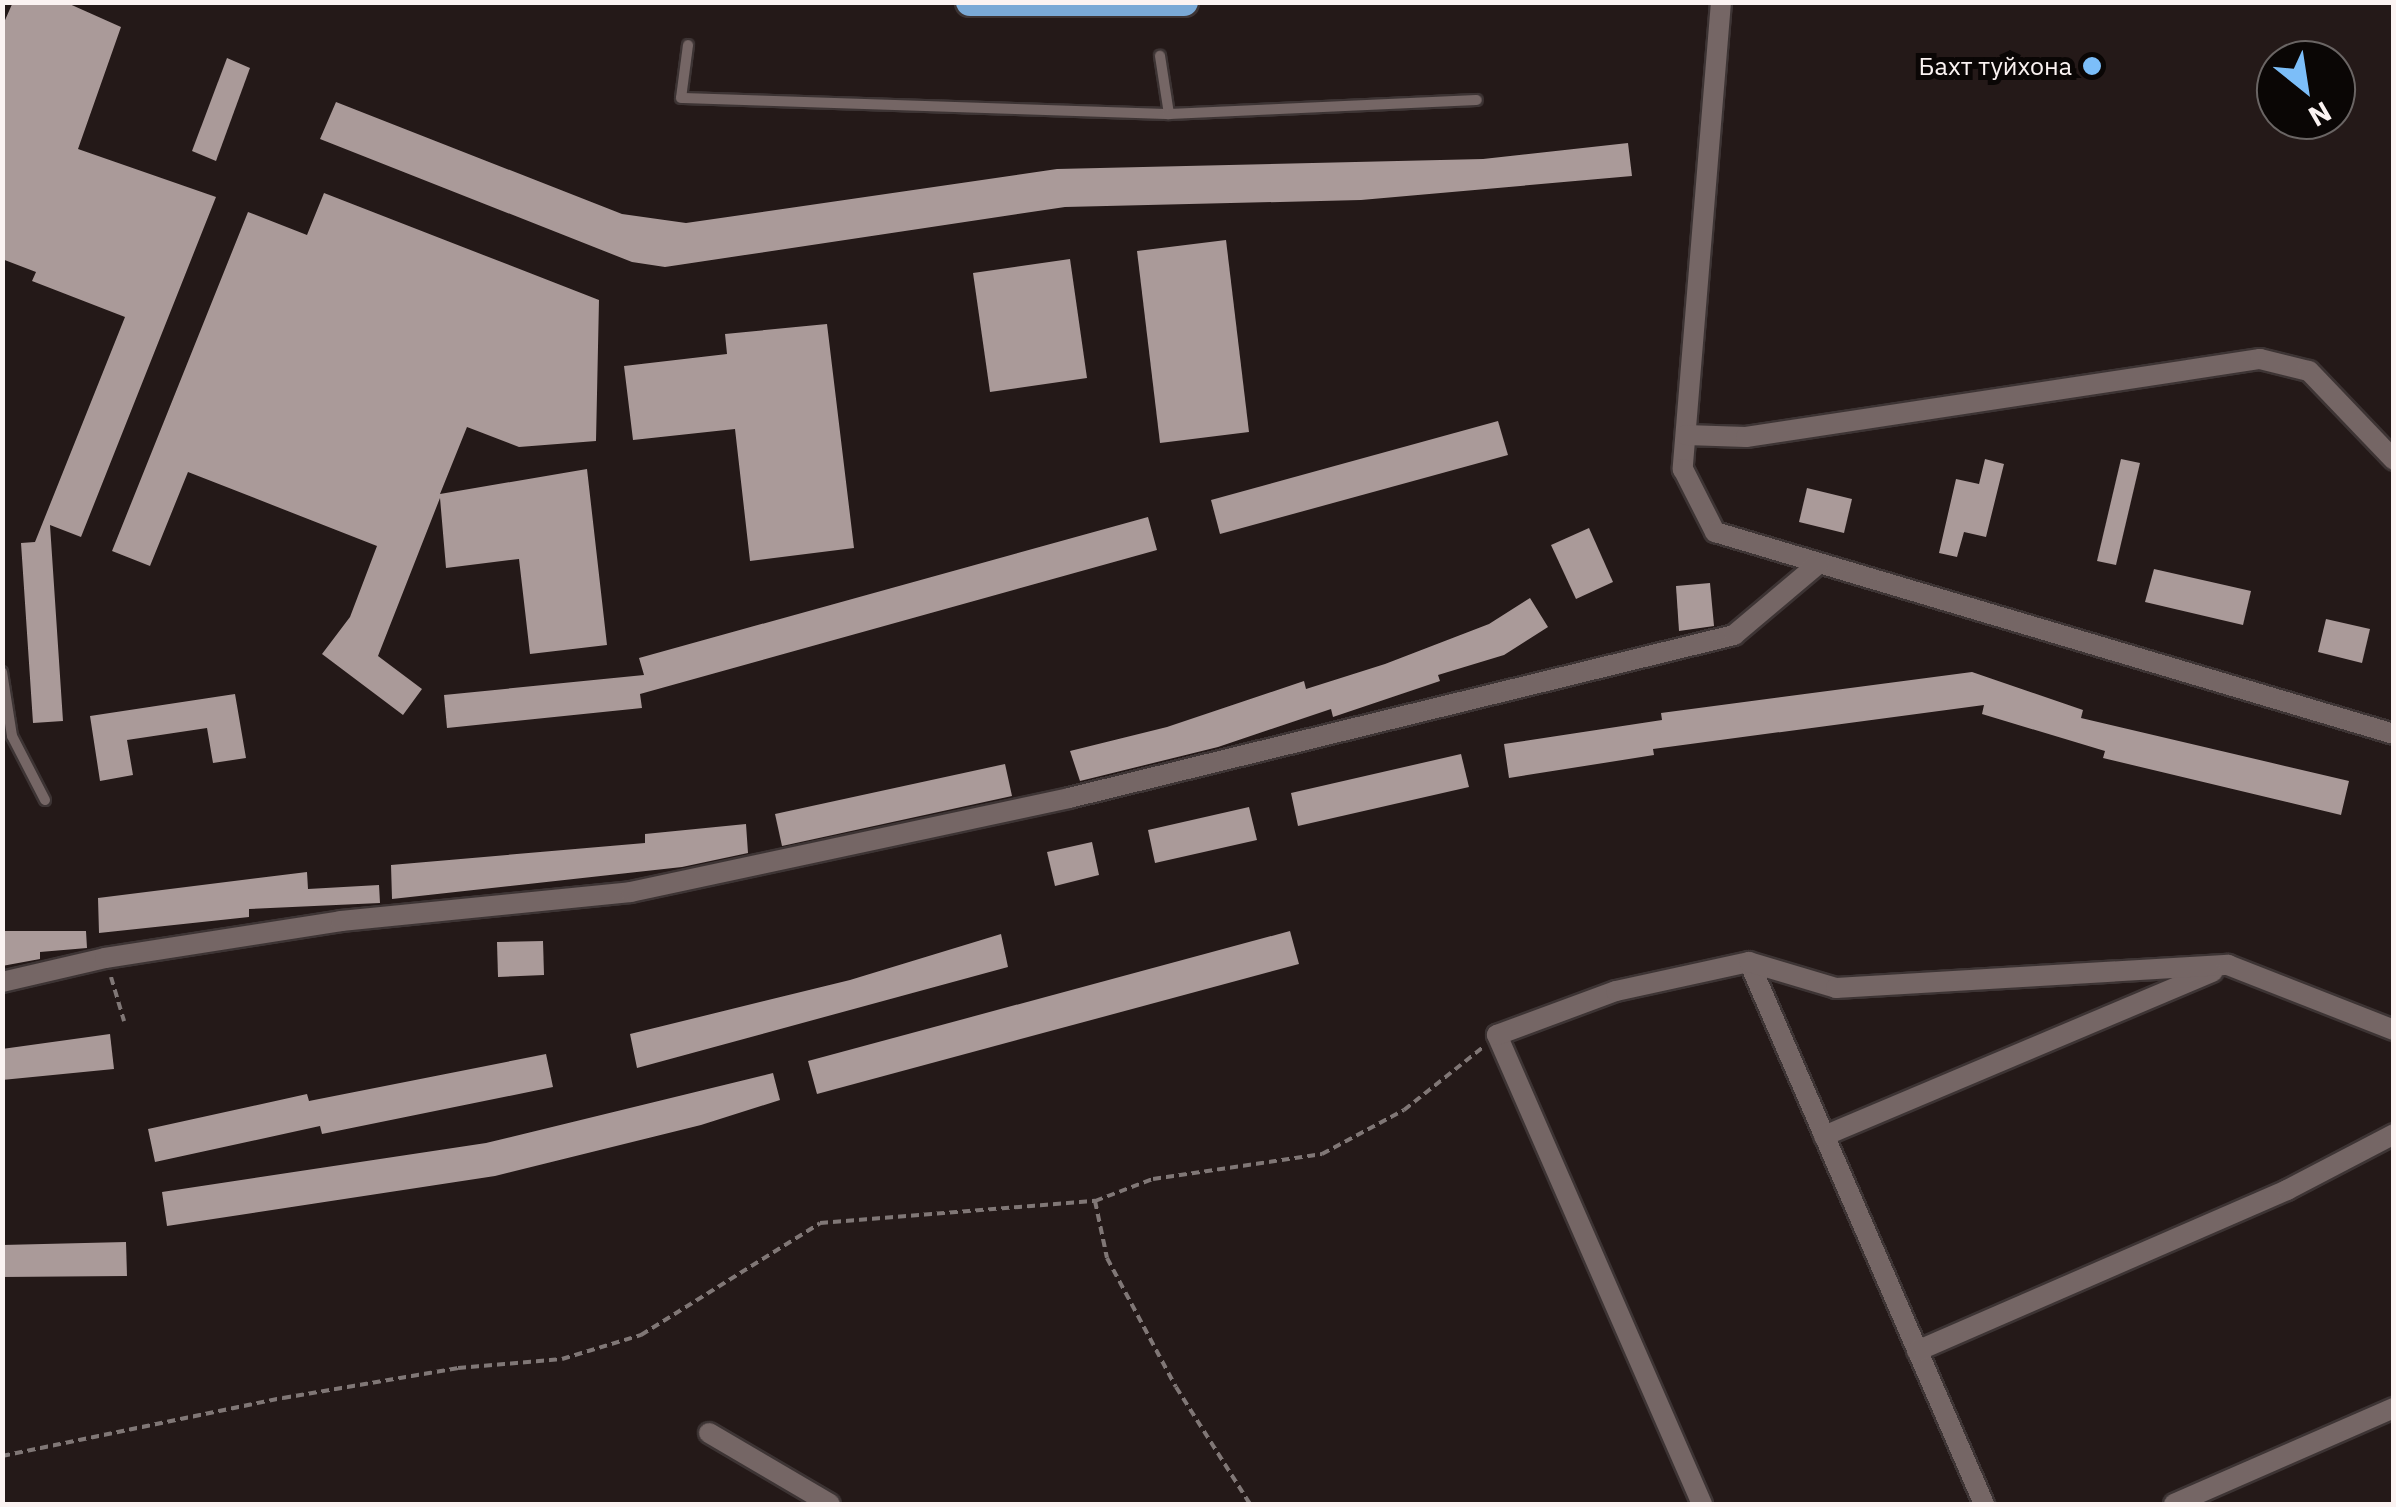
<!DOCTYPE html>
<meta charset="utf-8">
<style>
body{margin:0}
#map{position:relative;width:2396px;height:1507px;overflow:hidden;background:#241918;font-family:"IBM Plex Sans",sans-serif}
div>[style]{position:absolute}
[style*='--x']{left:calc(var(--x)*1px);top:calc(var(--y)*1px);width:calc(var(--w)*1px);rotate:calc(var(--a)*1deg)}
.building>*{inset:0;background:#aa9a99}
.path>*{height:4px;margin-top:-2px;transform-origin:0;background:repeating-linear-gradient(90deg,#807776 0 8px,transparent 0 13px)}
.roads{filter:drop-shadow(2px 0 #3d3434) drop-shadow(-2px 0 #3d3434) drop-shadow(0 2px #3d3434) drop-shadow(0 -2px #3d3434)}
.service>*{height:10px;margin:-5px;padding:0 5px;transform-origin:5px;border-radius:5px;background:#756665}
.minor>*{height:20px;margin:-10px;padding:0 10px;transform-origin:10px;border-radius:10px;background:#756665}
.trunk>*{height:28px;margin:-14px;padding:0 14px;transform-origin:14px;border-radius:14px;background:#7aa9d6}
.dots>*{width:28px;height:28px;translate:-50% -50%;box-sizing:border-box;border:5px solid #0a0605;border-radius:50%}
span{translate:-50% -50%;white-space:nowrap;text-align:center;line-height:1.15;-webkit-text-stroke:10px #0a0605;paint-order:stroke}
.poi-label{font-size:25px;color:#fbf3f2}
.right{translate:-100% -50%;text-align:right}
.frame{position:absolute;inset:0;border:5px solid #fbf3f2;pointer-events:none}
.north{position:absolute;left:2256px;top:40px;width:100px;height:100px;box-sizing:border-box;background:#0a0605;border:2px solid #6a6564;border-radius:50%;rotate:150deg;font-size:28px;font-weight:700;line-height:40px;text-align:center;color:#fbf3f2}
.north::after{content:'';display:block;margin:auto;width:35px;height:45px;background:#7cbef9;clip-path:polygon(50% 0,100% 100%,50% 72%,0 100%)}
</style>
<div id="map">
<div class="building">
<i style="clip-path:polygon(13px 2px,65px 2px,121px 27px,78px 149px,216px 197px,81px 537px,50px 525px,63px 721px,33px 723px,21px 543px,35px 542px,125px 317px,32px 281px,36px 272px,2px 259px,2px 27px)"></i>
<i style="clip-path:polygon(227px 58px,250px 68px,216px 161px,192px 151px)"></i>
<i style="clip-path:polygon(336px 102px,622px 214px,686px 223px,1057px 169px,1483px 159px,1628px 143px,1632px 176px,1361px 200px,1065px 207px,665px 267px,632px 262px,320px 139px)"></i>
<i style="clip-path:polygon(324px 193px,599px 300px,596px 441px,519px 447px,467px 427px,440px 494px,587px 469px,607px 645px,530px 654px,519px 559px,446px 568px,440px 498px,378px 656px,422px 689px,403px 715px,322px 654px,350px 617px,377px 546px,188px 472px,150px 566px,112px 551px,248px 212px,307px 235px)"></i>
<i style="clip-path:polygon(1226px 240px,1249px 432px,1160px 443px,1137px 251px)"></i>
<i style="clip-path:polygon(1070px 259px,1087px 378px,990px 392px,973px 273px)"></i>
<i style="clip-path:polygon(827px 324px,854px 548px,750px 561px,735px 429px,633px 440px,624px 366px,727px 354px,725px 334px)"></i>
<i style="clip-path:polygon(1498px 421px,1508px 455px,1220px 534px,1211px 500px)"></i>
<i style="clip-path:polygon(1985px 459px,2004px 464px,1986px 537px,1964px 532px,1957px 557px,1939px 553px,1956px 479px,1979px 484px)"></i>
<i style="clip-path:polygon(2121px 459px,2140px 463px,2116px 565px,2097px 561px)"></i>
<i style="clip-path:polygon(1807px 488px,1852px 499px,1844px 533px,1799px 522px)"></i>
<i style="clip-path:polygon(1148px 517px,1157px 550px,640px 694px,642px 708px,447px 728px,444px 695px,644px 675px,639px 658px)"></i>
<i style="clip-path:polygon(1589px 528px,1613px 582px,1576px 599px,1551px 545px)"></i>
<i style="clip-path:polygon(2154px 569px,2251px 591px,2243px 625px,2145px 602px)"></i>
<i style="clip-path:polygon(1710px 583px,1714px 626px,1679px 631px,1676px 586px)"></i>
<i style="clip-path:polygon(1530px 598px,1548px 627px,1504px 655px,1438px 675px,1440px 681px,1333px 717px,1331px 709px,1218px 747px,1080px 781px,1070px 751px,1167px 727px,1304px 681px,1306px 689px,1385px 664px,1489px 624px)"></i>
<i style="clip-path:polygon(2326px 619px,2370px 629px,2362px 663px,2318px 652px)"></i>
<i style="clip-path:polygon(1972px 672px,2083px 710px,2081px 718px,2349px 781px,2341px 815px,2103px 758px,2105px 751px,1982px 714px,1984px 705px,1653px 749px,1654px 755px,1509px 778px,1504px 744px,1662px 720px,1661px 713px)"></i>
<i style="clip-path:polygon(235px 694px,246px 758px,213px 763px,207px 728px,127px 740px,133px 775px,100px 781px,90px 716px)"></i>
<i style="clip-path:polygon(1461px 754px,1469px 787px,1298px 826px,1291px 793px)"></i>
<i style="clip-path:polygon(1005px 764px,1012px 796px,782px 846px,775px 814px)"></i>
<i style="clip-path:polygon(1249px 807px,1257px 840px,1155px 863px,1148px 830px)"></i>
<i style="clip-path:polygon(746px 824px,748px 853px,682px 867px,392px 899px,391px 865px,645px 843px,645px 834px)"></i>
<i style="clip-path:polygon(1092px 842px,1099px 875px,1055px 886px,1047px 852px)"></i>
<i style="clip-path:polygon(307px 872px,308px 889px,379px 885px,380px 903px,249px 909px,249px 917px,99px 933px,98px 898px)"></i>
<i style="clip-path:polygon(2px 931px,86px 931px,87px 948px,40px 952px,40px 959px,2px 966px)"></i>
<i style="clip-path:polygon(1290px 931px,1299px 964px,817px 1094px,808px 1061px)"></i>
<i style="clip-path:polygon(1001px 934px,1008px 967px,637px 1068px,630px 1034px,850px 980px)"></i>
<i style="clip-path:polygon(543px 941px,544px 975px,498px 977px,497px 942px)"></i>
<i style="clip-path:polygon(110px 1034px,114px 1069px,2px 1080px,2px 1049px)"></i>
<i style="clip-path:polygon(546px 1054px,553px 1087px,322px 1134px,320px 1126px,155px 1162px,148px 1129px,307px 1094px,309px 1101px)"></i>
<i style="clip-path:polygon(773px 1073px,780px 1100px,701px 1125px,495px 1176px,167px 1226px,162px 1192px,486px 1143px)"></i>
<i style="clip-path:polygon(126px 1242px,127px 1276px,2px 1277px,2px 1245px)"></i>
</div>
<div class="path">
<i style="--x:111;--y:977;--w:46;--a:73.5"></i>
<i style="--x:1095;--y:1201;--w:58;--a:78.1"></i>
<i style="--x:1107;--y:1258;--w:146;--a:61.9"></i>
<i style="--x:1176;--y:1387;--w:138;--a:57.7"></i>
<i style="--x:2;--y:1456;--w:287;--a:-11.7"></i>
<i style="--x:283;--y:1398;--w:178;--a:-9.7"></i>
<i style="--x:458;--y:1368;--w:104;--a:-4.9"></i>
<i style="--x:562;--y:1359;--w:83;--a:-16.9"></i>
<i style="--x:641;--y:1335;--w:211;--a:-32"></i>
<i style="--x:820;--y:1223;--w:276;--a:-4.6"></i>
<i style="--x:1095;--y:1201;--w:62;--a:-20.8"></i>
<i style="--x:1153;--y:1179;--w:171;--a:-8.4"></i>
<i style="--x:1322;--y:1154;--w:93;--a:-28.2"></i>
<i style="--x:1404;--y:1110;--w:100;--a:-38.5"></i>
</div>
<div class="roads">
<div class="service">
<i style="--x:688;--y:45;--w:53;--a:97.5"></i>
<i style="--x:681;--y:98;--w:488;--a:1.9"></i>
<i style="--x:1169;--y:114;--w:59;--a:-98.8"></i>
<i style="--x:1169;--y:114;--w:308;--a:-2.6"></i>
<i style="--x:2;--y:672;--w:65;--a:81.1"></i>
<i style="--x:12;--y:736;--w:72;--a:62.7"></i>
</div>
<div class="minor">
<i style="--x:1721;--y:2;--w:469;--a:94.7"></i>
<i style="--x:1683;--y:469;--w:71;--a:63.1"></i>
<i style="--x:1715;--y:532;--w:708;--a:16.57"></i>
<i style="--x:1686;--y:435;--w:60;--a:1.9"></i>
<i style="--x:1746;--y:437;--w:520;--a:-8.63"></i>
<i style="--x:2260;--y:359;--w:50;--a:13.8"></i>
<i style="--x:2309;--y:371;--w:123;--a:46.3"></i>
<i style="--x:1749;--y:962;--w:591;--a:66.56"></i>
<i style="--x:2;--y:982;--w:106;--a:-13.1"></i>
<i style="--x:105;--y:958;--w:239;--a:-8.9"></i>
<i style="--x:341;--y:921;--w:291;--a:-5.7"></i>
<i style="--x:631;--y:892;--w:448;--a:-12.1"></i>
<i style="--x:1069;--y:798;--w:685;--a:-13.77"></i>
<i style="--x:1734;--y:635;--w:110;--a:-40.2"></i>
<i style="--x:1824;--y:1136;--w:422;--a:-22.9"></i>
<i style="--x:1917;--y:1351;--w:404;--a:-23.5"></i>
<i style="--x:2287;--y:1190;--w:121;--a:-27.6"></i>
<i style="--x:709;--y:1433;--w:140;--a:30.4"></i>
<i style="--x:1702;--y:1504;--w:512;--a:-113.61"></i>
<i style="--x:1497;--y:1035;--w:127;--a:-20.3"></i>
<i style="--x:1616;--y:991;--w:136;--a:-12.3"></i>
<i style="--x:1749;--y:962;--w:91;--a:16.6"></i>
<i style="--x:1836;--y:988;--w:393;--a:-3.4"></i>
<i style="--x:2228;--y:965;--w:178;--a:21.4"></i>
<i style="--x:2174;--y:1504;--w:240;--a:-23.6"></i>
</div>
<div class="trunk">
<i style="--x:970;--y:2;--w:214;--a:0"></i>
</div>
</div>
<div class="dots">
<i style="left:2092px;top:66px;background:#7cbef9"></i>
</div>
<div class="poi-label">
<span class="right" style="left:2072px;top:66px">Бахт туйхона</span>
</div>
<div class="frame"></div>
<div class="north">N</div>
</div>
